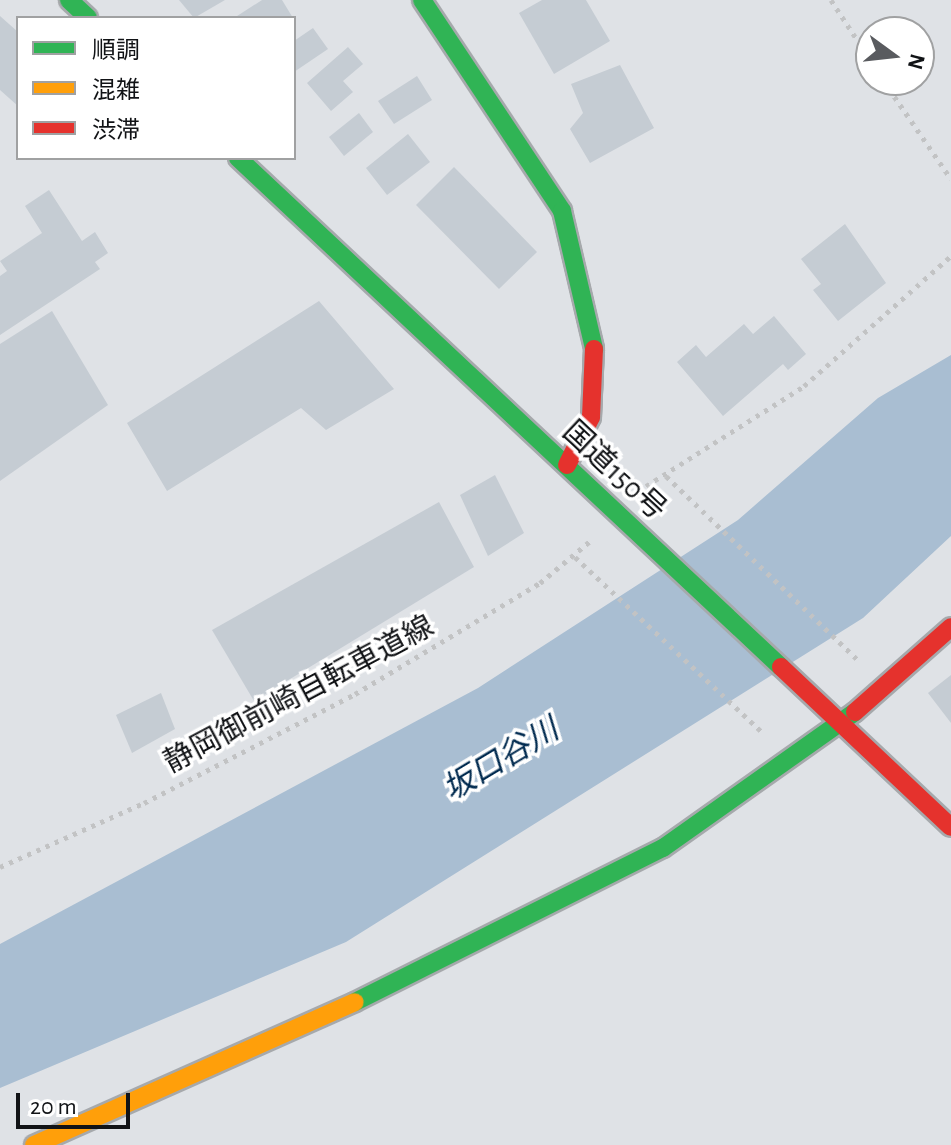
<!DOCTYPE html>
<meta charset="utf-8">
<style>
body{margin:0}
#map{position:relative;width:951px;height:1145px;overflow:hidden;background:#dfe2e6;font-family:"Alegreya Sans","Noto Sans JP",sans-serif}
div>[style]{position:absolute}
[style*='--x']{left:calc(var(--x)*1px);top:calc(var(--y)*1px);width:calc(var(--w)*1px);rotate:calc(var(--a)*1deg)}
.water>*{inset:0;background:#a9bed2}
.building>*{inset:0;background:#c5ccd3}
.path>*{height:5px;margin-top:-2.5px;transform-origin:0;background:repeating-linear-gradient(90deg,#c2c3c4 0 4px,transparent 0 10px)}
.roads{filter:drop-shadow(2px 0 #a6a9ac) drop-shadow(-2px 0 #a6a9ac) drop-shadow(0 2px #a6a9ac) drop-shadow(0 -2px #a6a9ac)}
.fast>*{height:18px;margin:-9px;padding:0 9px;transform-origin:9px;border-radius:9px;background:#30b455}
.slow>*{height:18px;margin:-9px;padding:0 9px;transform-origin:9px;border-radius:9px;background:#ff9f0a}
.jam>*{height:18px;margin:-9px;padding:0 9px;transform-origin:9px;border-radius:9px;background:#e5322d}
span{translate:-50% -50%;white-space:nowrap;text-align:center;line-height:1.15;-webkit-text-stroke:7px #fff;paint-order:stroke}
.street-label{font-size:30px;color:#111316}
.water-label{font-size:32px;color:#002a4f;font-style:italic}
.legend{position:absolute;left:16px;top:16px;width:280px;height:144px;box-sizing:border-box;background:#fff;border:2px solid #a0a1a2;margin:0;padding:10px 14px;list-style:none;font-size:24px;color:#111316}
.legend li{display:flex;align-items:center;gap:16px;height:40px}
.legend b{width:40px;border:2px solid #a0a1a2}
.north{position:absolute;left:855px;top:16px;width:80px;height:80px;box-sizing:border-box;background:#fff;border:2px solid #a0a1a2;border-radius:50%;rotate:105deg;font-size:22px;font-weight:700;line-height:32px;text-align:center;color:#111316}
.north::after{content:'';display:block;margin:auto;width:28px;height:36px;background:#595b5f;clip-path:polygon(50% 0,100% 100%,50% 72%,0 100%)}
.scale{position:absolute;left:16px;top:1093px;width:114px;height:36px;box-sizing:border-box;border:4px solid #111316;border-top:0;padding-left:10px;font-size:24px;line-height:28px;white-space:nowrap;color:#111316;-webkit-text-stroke:6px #fff;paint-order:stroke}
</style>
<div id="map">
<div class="water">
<i style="clip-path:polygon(951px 355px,951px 536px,863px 618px,346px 942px,0 1088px,0 944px,478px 688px,738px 520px,878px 398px)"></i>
</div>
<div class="building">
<i style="clip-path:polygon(179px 0,225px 0,194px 18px)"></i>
<i style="clip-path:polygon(262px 0,282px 0,293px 18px,234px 18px)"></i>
<i style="clip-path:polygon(542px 0,586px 0,610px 41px,554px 74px,519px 13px)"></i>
<i style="clip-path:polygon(0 16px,18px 32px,18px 106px,0 90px)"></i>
<i style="clip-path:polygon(313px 28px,328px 49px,294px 72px,294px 41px)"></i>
<i style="clip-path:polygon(348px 47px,363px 64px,343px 81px,353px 92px,331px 111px,307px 83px)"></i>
<i style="clip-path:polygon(620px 65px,654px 128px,590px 163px,570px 129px,583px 113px,571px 84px)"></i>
<i style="clip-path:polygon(417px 76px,432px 100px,394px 124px,378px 101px)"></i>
<i style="clip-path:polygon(359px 113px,373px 132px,344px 156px,329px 137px)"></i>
<i style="clip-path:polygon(408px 134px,430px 162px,387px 195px,366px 168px)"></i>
<i style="clip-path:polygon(454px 167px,537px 252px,499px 289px,416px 205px)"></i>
<i style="clip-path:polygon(49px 190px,82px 241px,95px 232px,108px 253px,95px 262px,100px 269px,0 335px,0 276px,7px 271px,0 261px,42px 233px,25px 206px)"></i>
<i style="clip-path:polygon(845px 224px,886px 283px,838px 321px,813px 290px,821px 284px,801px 259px)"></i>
<i style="clip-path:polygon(319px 301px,394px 389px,326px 430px,301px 408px,167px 491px,127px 423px)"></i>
<i style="clip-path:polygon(52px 311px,108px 405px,0 481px,0 344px)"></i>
<i style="clip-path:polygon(774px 316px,806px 354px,788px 370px,783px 364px,723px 416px,677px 362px,696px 345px,706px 357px,744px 324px,753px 334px)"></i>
<i style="clip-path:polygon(495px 475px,524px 533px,488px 556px,460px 495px)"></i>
<i style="clip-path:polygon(439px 502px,474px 567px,254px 701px,212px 630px)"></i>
<i style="clip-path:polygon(951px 675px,951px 723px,928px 693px)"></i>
<i style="clip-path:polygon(161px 693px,175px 729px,132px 753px,116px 715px)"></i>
</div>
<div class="path">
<i style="--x:831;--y:0;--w:73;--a:56.7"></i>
<i style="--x:883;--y:80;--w:120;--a:55.5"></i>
<i style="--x:666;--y:476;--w:267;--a:43.8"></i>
<i style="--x:646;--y:486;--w:187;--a:-32.3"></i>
<i style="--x:804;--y:386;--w:196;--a:-41.5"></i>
<i style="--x:575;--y:557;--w:255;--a:43.1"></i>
<i style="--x:0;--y:867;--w:158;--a:-24"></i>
<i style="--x:144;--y:803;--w:237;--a:-27.3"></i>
<i style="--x:355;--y:694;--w:216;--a:-31"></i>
<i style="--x:540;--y:583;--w:65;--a:-40"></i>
</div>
<div class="roads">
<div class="fast">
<i style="--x:69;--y:0;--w:26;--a:43"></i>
<i style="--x:422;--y:0;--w:253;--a:56.4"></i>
<i style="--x:562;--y:211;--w:142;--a:76.9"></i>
<i style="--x:238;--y:158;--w:744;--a:43.15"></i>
<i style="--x:355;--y:1002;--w:344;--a:-26.6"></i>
<i style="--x:663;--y:848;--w:235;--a:-35.3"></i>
</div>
<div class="slow">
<i style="--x:34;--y:1145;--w:351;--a:-24"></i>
</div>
<div class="jam">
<i style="--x:567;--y:465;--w:54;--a:-63.4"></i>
<i style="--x:591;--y:417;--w:68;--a:-87.5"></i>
<i style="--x:781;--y:667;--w:233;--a:43.3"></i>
<i style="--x:855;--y:712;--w:128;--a:-41.5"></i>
</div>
</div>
<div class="street-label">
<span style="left:614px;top:471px;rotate:43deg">国道150号</span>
<span style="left:299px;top:695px;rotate:-28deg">静岡御前崎自転車道線</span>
</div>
<div class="water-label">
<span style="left:501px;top:760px;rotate:-31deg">坂口谷川</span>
</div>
<ul class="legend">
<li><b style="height:10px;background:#30b455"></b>順調</li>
<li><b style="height:10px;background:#ff9f0a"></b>混雑</li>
<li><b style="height:10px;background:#e5322d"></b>渋滞</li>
</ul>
<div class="north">N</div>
<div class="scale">20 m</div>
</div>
